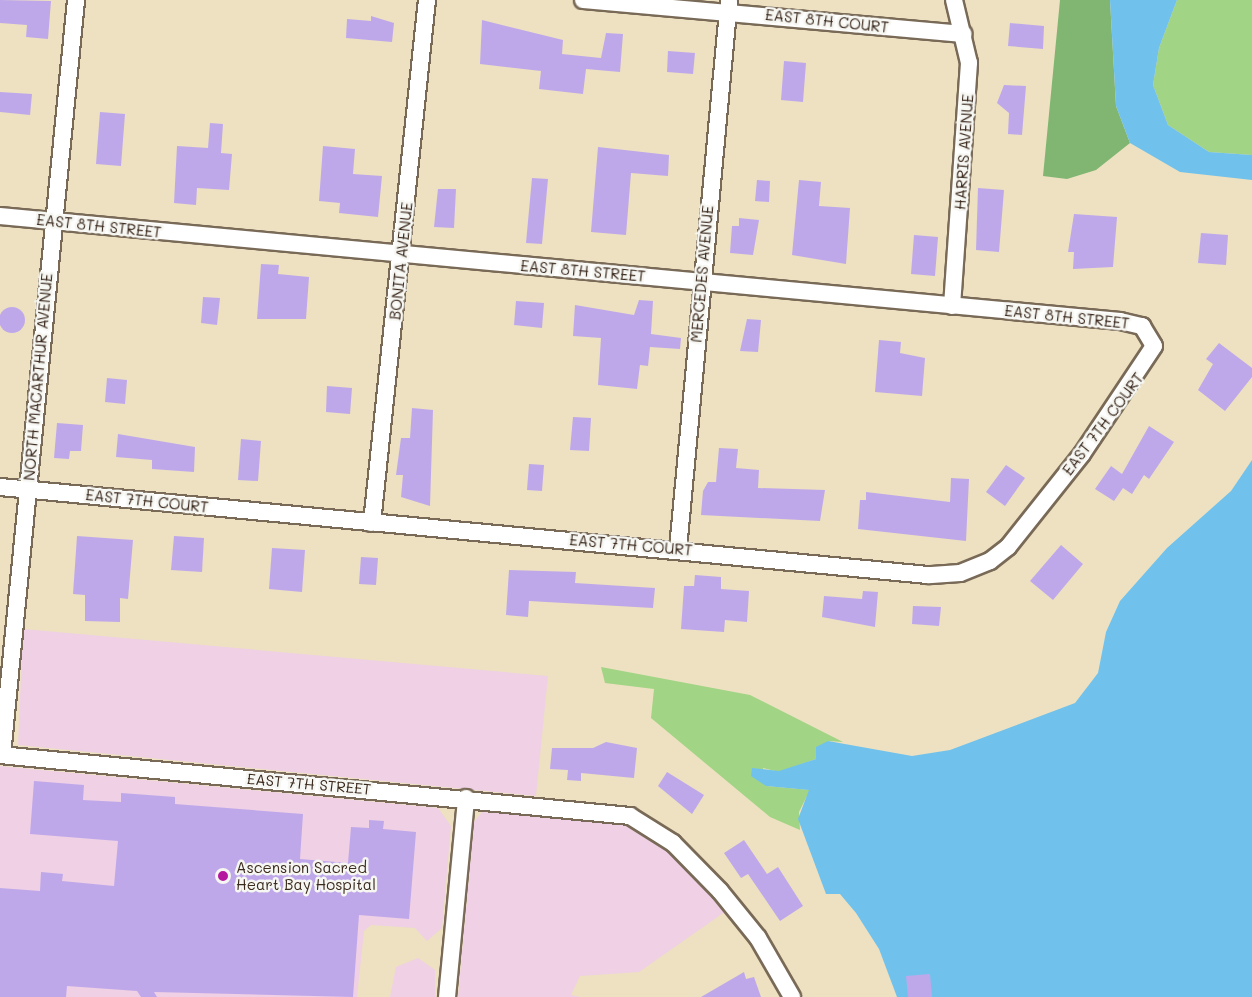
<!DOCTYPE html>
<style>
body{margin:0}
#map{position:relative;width:1252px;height:997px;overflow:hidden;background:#ede1c1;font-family:Mali,sans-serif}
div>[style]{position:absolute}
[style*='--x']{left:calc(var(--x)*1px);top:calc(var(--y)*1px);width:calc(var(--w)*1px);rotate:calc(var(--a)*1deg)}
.built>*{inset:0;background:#efd0e5}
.green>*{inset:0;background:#a1d484}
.forest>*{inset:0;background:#80b672}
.water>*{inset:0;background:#70c2ec}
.building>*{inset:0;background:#bfa8ea}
.round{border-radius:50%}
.roads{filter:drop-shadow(2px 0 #796a57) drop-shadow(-2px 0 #796a57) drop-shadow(0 2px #796a57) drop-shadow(0 -2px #796a57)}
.minor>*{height:16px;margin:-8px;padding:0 8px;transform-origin:8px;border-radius:8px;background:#fff}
.dots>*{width:16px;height:16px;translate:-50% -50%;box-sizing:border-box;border:3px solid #f6f6f2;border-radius:50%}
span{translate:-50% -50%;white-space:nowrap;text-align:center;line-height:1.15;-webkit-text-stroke:5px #f6f6f2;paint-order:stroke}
.street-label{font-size:15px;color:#3b2a1e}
.poi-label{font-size:15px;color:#3b2a1e}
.left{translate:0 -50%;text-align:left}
</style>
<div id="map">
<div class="built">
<i style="clip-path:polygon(23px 629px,548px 676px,536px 796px,18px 745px)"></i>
<i style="clip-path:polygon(0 766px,438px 808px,451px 826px,442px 928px,427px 941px,415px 928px,371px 925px,364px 931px,357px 997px,0 997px)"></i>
<i style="clip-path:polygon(482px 812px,624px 822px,664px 845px,726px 911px,639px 972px,580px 976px,571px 995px,580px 997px,458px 997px,474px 822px)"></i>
<i style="clip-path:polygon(418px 958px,435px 970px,435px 997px,390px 997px,396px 967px)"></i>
</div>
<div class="green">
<i style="clip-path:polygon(1177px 0,1252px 0,1252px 155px,1209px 152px,1168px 125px,1153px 85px,1159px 48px)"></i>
<i style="clip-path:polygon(601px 667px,750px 695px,843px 742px,828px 741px,816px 759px,779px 772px,763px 768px,766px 786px,810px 790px,799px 812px,800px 830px,770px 817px,651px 718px,654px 689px,605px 683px)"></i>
</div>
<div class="forest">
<i style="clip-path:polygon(1060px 0,1110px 0,1116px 106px,1130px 143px,1096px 170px,1067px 179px,1043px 176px)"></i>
</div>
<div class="water">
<i style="clip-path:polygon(1110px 0,1177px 0,1159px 48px,1153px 85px,1168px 125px,1209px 152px,1252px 155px,1252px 180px,1180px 172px,1130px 143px,1116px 106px)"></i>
<i style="clip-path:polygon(1252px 460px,1252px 997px,897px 997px,879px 949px,856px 913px,840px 894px,826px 894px,798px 819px,809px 790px,766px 786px,751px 776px,752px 768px,779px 771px,816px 759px,816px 747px,828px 741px,912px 756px,950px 750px,1075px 703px,1098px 673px,1106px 632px,1120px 601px,1167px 548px,1231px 491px)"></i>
</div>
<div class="building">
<i style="clip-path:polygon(0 0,51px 1px,48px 39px,26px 37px,27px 25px,0 23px)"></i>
<i style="clip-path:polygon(371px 16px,394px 23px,392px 42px,346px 38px,347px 19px,371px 21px)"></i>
<i style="clip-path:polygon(482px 20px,563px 40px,562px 54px,601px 58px,606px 33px,623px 34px,620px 72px,586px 69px,583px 94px,539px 89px,541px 71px,480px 64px)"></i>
<i style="clip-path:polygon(1010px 23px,1044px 26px,1043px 49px,1008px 46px)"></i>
<i style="clip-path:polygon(668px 51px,695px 53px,693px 74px,667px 72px)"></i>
<i style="clip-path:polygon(784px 61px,806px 63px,803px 102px,781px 100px)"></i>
<i style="clip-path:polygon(1004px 85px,1026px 86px,1022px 135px,1008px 134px,1009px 113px,997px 103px)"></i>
<i style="clip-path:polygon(0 92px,32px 94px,30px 115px,0 112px)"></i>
<i style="clip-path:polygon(100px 112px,125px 114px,121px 166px,96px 164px)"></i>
<i style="clip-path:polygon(210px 123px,223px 124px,221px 153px,232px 154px,229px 190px,197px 188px,196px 205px,174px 203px,177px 146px,208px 148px)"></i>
<i style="clip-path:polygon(323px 146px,355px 149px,353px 174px,382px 176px,378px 217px,339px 213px,340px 203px,319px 201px)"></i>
<i style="clip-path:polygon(598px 147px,669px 155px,668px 176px,631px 173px,626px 235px,591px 232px)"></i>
<i style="clip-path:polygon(532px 178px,548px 179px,542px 244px,526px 243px)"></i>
<i style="clip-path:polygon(757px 180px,770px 181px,769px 202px,755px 201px)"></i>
<i style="clip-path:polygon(799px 180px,821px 182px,819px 206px,850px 208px,846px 264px,792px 255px)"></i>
<i style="clip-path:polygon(978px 188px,1004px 190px,999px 252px,976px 250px)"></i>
<i style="clip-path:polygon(438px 189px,456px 189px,454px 228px,434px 227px)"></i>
<i style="clip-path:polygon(1074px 214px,1117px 217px,1113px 267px,1073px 269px,1074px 252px,1068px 252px)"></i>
<i style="clip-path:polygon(739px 218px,759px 220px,753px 255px,730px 253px,732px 226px,739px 226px)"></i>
<i style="clip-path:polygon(1201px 233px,1228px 235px,1226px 265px,1198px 263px)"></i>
<i style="clip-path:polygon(914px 235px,938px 237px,935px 276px,911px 274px)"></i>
<i style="clip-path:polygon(261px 264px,279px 265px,278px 274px,309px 277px,306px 319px,257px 319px)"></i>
<i style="clip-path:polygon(203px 297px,220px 298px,217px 325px,201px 323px)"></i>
<i style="clip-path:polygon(639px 300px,653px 301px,651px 334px,681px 338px,680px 349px,650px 347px,648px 366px,640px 365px,637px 389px,598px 385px,601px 338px,573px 336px,575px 305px,634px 315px)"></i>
<i style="clip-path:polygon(516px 301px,544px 303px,542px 328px,514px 325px)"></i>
<i class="round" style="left:-1px;top:307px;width:26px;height:26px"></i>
<i style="clip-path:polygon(747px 319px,761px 320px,758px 352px,740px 351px)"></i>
<i style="clip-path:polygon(879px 340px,901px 342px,900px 353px,925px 358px,922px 396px,875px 392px)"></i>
<i style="clip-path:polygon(1219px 343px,1252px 368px,1252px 377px,1225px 411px,1198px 390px,1213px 364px,1206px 359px)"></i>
<i style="clip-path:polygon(107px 378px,127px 380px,125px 404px,105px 402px)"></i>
<i style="clip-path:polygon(327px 386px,352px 388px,350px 414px,326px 412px)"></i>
<i style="clip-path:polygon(412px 408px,433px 410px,430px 506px,401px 497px,403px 475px,396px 475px,401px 438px,410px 438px)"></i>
<i style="clip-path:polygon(573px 417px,591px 418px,589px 451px,570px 450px)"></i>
<i style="clip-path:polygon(57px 423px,83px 425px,81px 451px,70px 451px,69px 459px,54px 458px)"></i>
<i style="clip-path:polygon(1149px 426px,1174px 442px,1149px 479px,1144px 475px,1132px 494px,1123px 488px,1114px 501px,1095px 489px,1111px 466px,1122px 474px)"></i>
<i style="clip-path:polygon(118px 434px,195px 447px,194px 472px,152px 469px,152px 460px,116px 457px)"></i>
<i style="clip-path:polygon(241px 439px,261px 441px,258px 481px,238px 480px)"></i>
<i style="clip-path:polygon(719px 448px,738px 449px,736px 468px,759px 470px,758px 488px,825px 490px,820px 521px,701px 515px,703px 491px,708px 482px,716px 482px)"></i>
<i style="clip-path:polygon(529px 464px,544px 465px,542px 491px,527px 490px)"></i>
<i style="clip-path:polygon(1006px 465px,1025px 478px,1005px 506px,986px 492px)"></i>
<i style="clip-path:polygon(951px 478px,969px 479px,966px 541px,858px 529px,860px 500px,866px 500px,866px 492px,950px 502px)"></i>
<i style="clip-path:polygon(77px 536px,133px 540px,128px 599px,120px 598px,120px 622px,85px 621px,85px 595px,73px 594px)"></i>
<i style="clip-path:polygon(174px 536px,204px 538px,202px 572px,171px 570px)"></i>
<i style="clip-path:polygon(1061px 545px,1083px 564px,1053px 600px,1030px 581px)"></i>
<i style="clip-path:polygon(272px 548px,305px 550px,302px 592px,269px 589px)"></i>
<i style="clip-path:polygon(361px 557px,378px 558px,376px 585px,359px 584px)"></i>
<i style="clip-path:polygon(509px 570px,576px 572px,575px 583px,655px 588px,653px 608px,529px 601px,528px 617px,506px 615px)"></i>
<i style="clip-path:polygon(695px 575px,721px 577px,721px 589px,749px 591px,747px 622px,725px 620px,724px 632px,681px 629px,684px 586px,694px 586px)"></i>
<i style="clip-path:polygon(863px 591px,878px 592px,875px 627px,822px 617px,824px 596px,862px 599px)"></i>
<i style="clip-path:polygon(913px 606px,941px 607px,939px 626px,912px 624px)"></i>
<i style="clip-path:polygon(606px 742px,637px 748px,634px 778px,581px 773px,581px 781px,567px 780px,568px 770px,550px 769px,552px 748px,593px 748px)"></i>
<i style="clip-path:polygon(667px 772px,704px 795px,692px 814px,658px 786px)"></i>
<i style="clip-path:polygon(34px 781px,84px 785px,83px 800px,121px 802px,121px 793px,175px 797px,175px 804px,303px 814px,300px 859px,348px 863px,351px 827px,369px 828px,369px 820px,384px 821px,383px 829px,416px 832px,409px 919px,359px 915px,353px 997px,154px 992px,157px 997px,141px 997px,137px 991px,67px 986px,66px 997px,0 997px,0 888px,40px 891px,41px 872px,63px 874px,62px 881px,114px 886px,118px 841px,30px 834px)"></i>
<i style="clip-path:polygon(744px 840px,767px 874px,778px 867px,803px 906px,780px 921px,748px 874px,741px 878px,724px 853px)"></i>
<i style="clip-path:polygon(744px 972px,746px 979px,754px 977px,761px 997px,701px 997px)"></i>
<i style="clip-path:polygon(930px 974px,932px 997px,908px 997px,906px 976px)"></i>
</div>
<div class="roads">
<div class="minor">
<i style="--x:583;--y:0;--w:382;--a:5.1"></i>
<i style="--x:0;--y:216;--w:1125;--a:5.36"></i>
<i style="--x:1120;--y:321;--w:23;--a:13"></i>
<i style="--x:1142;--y:326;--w:23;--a:59"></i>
<i style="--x:1154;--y:346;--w:130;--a:123.7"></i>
<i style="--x:1082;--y:454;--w:119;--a:128.5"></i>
<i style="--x:1008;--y:547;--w:23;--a:142"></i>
<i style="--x:990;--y:561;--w:32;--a:158"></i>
<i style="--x:960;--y:573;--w:32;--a:176"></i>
<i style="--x:928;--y:575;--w:932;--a:-174.58"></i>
<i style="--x:952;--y:306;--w:244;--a:-86"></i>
<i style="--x:969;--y:63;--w:65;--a:-103.4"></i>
<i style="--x:372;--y:523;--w:526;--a:-84"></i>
<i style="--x:678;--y:549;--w:551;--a:-84.69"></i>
<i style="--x:0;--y:755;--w:633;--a:5.53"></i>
<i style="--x:630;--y:816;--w:51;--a:32.1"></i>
<i style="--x:673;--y:843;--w:67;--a:45.6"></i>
<i style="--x:720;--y:891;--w:60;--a:51"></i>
<i style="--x:758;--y:938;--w:68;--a:60"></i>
<i style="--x:2;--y:755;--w:759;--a:-84.4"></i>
<i style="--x:447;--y:997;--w:200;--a:-84.5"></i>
</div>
</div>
<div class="dots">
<i style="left:223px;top:876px;background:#b5179e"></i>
</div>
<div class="street-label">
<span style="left:827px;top:21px;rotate:6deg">EAST 8TH COURT</span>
<span style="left:964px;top:152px;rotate:-86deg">HARRIS AVENUE</span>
<span style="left:99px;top:226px;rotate:6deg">EAST 8TH STREET</span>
<span style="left:401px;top:261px;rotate:-84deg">BONITA AVENUE</span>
<span style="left:583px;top:271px;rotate:5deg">EAST 8TH STREET</span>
<span style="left:702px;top:274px;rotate:-85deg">MERCEDES AVENUE</span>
<span style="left:1067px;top:317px;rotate:6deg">EAST 8TH STREET</span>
<span style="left:38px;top:377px;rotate:-85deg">NORTH MACARTHUR AVENUE</span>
<span style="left:1103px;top:424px;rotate:-53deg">EAST 7TH COURT</span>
<span style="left:147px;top:501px;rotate:6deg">EAST 7TH COURT</span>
<span style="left:631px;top:545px;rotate:5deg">EAST 7TH COURT</span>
<span style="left:309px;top:784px;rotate:5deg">EAST 7TH STREET</span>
</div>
<div class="poi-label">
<span class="left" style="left:236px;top:876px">Ascension Sacred<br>Heart Bay Hospital</span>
</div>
</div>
